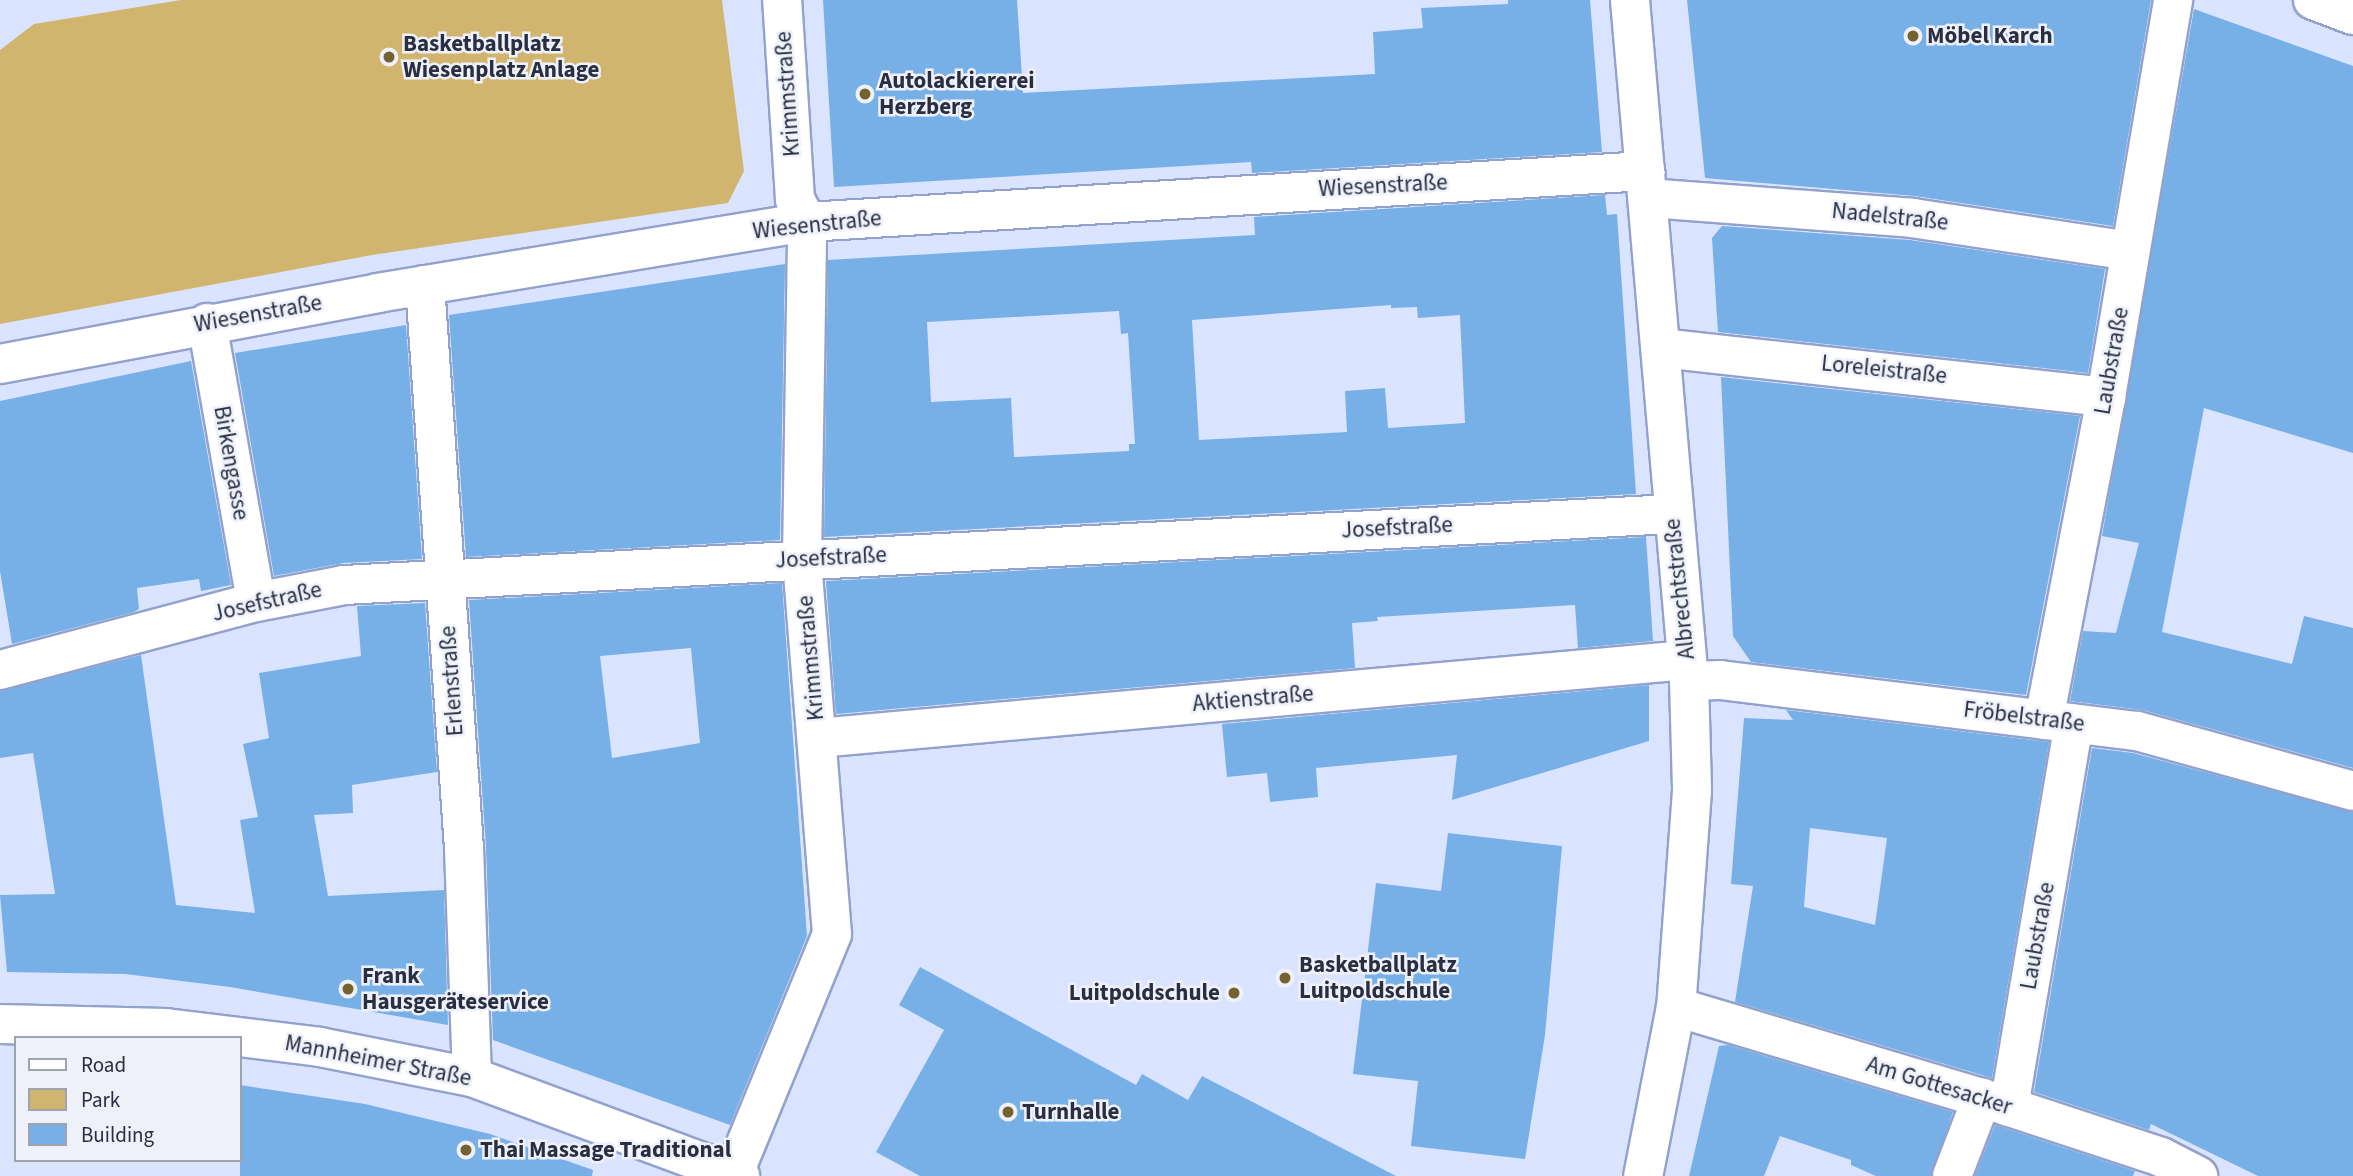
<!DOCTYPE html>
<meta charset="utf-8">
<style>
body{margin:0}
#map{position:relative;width:2353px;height:1176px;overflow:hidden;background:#dae4ff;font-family:"Source Sans 3",sans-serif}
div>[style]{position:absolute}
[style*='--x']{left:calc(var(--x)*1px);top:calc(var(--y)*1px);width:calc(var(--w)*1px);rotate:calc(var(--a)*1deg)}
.green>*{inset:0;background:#d1b56e}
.building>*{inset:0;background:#77afe7}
.roads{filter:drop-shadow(2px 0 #93a2cc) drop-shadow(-2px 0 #93a2cc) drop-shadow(0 2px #93a2cc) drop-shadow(0 -2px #93a2cc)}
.street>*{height:38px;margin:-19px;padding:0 19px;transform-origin:19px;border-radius:19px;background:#fff}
.dots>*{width:19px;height:19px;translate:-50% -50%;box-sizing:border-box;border:4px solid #eef1fa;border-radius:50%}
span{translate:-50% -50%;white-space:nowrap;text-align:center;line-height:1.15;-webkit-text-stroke:5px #eef1fa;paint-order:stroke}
.poi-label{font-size:23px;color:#292f40;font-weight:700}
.left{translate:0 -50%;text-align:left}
.right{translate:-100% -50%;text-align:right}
.street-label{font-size:23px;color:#292f40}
.legend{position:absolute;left:14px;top:1036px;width:228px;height:126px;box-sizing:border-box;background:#eef1fa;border:2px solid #9fa3b0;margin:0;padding:9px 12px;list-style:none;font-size:21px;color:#292f40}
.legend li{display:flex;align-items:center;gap:14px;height:35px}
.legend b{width:35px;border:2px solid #9fa3b0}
</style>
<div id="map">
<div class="green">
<i style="clip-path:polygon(181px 0,722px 0,744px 171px,728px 203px,372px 255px,0 324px,0 50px,34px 24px)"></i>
</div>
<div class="building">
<i style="clip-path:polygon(823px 0,1017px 0,1023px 93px,1375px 74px,1373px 32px,1423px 28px,1421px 8px,1508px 4px,1508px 0,1590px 0,1602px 152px,1252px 173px,1251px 162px,834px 187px)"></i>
<i style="clip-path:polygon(1687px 0,2151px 0,2113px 226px,1915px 196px,1705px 178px)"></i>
<i style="clip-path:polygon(2194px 9px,2353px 66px,2353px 453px,2204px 408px,2162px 632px,2292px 664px,2304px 616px,2353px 628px,2353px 768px,2143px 710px,2070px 701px,2083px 631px,2116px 633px,2139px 543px,2102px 536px)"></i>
<i style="clip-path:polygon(evenodd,1605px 195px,1607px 215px,1617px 214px,1636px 494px,824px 537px,828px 260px,1255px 235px,1254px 217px,1605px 195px,1391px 305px,1391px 308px,1417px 307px,1418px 318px,1460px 315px,1465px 423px,1388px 428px,1385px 388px,1345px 391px,1347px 432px,1199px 440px,1192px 320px,1391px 305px,1605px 195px,1119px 311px,1121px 334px,1128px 333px,1135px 444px,1129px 444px,1129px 451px,1014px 457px,1011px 398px,931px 402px,927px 322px,1119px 311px)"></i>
<i style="clip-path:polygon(1722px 226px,1910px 240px,2105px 269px,2088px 373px,1718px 332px,1712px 238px)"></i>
<i style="clip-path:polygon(785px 264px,780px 540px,466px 557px,449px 315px)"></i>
<i style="clip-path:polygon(406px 325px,422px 559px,343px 563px,274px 576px,235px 353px)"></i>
<i style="clip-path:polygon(191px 361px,231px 585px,201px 591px,199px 579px,137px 588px,139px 609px,134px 612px,12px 644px,0 571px,0 401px)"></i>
<i style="clip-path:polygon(1721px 377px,2080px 416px,2026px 695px,1751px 662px,1733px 636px)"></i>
<i style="clip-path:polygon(1646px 537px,1653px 641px,1578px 648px,1575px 605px,1377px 617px,1378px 621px,1352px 623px,1355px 668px,836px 714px,826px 581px)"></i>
<i style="clip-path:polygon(evenodd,782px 583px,807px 936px,730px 1125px,493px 1040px,486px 847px,469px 600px,782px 583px,691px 648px,700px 743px,612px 758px,600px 656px,691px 648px)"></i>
<i style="clip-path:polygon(425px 603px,437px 772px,352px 785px,353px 813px,314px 815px,328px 896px,444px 890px,448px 1025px,230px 987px,125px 974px,7px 972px,0 895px,55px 894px,33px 753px,0 758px,0 691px,141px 655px,176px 905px,255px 913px,240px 820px,258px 817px,243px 744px,269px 738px,259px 673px,361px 656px,357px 606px)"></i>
<i style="clip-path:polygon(1649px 685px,1649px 741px,1452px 800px,1457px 755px,1316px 768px,1318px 797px,1270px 802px,1267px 773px,1227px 777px,1222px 724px)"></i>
<i style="clip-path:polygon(evenodd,1786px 710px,2049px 742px,1992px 1078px,1735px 1002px,1753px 886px,1731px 884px,1744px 718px,1793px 720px,1786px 710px,1810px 828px,1887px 838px,1875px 925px,1804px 907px,1810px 828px)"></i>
<i style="clip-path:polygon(2092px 748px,2133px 753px,2353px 812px,2353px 1176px,2258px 1176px,2151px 1124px,2149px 1130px,2034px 1092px)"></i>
<i style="clip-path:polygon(1448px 833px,1562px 846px,1545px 1035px,1525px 1159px,1411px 1146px,1418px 1081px,1353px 1074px,1376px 883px,1441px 891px)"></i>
<i style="clip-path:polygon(920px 967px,1136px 1085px,1142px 1074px,1188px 1100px,1202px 1076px,1396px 1176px,920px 1176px,876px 1152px,944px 1030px,899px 1005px)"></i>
<i style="clip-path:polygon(1728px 1045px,1953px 1112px,1931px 1176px,1876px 1176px,1851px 1165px,1851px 1160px,1780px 1136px,1764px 1176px,1689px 1176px,1719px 1046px)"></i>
<i style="clip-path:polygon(240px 1085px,365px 1104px,490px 1134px,593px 1170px,592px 1176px,240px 1176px)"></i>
<i style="clip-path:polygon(1995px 1125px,2135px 1171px,2133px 1176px,1975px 1176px)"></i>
</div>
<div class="roads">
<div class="street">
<i style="--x:1630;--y:0;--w:684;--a:85.05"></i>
<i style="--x:1689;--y:681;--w:110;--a:88.4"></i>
<i style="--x:1692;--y:791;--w:217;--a:94.2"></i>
<i style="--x:1676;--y:1007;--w:172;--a:101"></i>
<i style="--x:2313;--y:0;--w:43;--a:20.6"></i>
<i style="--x:1649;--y:198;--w:264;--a:4.3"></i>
<i style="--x:1912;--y:218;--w:220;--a:8.6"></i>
<i style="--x:425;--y:285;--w:564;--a:86.04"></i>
<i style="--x:464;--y:848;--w:229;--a:88"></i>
<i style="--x:207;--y:323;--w:283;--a:80"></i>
<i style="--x:1661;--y:348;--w:448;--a:6.3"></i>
<i style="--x:0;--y:364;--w:385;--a:-10.6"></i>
<i style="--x:378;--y:293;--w:435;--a:-9.4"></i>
<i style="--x:807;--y:222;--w:840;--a:-3.48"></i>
<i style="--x:0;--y:670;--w:265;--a:-14.9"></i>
<i style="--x:256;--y:602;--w:90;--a:-10.9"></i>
<i style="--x:344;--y:585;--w:1330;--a:-3.06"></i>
<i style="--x:1689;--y:681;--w:31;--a:-2"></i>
<i style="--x:1720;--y:680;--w:420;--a:7"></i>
<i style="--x:2137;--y:731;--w:224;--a:15.5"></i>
<i style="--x:2044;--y:720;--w:329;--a:-79.1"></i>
<i style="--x:2106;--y:397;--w:403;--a:-80.4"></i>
<i style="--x:818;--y:738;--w:872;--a:-5.13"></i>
<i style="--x:1676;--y:1007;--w:319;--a:16.6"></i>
<i style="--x:1982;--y:1098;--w:188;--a:18.2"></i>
<i style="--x:2161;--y:1157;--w:42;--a:27.2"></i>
<i style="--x:0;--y:1024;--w:166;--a:1.4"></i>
<i style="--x:166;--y:1028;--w:155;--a:7"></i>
<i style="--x:320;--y:1047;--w:155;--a:11.2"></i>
<i style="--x:472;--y:1077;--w:286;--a:20.3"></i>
<i style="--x:2009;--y:1107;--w:389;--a:-80.4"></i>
<i style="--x:734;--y:1173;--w:258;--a:-67.7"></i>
<i style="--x:832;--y:934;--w:376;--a:-94.6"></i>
<i style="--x:802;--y:559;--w:337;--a:-89.1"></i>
<i style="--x:807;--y:222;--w:26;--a:-118"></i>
<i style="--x:795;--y:199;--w:199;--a:-93.7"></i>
<i style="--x:1952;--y:1176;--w:84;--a:-69"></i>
</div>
</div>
<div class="dots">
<i style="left:1913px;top:36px;background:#756231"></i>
<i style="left:389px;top:57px;background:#756231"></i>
<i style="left:865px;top:94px;background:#756231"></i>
<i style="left:1285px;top:978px;background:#756231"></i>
<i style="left:348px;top:989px;background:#756231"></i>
<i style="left:1234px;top:993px;background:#756231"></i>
<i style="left:1008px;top:1112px;background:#756231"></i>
<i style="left:466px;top:1150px;background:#756231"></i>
</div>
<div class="poi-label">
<span class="left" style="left:1927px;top:36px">Möbel Karch</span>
<span class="left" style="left:403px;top:57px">Basketballplatz<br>Wiesenplatz Anlage</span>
<span class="left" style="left:879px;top:94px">Autolackiererei<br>Herzberg</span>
<span class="left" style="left:1299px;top:978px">Basketballplatz<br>Luitpoldschule</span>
<span class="left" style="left:362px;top:989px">Frank<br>Hausgeräteservice</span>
<span class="right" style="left:1220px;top:993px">Luitpoldschule</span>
<span class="left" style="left:1022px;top:1112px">Turnhalle</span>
<span class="left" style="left:480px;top:1150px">Thai Massage Traditional</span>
</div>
<div class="street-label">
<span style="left:788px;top:94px;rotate:-94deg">Krimmstraße</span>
<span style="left:1383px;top:186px;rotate:-3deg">Wiesenstraße</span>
<span style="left:1890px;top:217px;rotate:6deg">Nadelstraße</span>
<span style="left:817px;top:225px;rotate:-6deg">Wiesenstraße</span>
<span style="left:258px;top:314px;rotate:-10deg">Wiesenstraße</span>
<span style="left:2112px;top:361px;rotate:-80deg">Laubstraße</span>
<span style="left:1884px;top:370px;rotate:6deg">Loreleistraße</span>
<span style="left:231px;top:463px;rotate:80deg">Birkengasse</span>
<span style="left:1397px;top:528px;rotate:-3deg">Josefstraße</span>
<span style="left:831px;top:558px;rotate:-3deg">Josefstraße</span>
<span style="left:1680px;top:589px;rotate:-96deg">Albrechtstraße</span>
<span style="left:267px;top:602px;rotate:-13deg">Josefstraße</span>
<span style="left:811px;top:658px;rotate:-95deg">Krimmstraße</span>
<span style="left:452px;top:681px;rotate:-94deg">Erlenstraße</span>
<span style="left:1253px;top:699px;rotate:-5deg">Aktienstraße</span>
<span style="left:2024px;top:717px;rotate:7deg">Fröbelstraße</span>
<span style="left:2038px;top:936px;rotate:-80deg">Laubstraße</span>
<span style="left:378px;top:1061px;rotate:11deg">Mannheimer Straße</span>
<span style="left:1939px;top:1086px;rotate:17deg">Am Gottesacker</span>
</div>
<ul class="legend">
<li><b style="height:9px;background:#fff"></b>Road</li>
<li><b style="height:19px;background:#d1b56e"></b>Park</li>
<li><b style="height:19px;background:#77afe7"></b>Building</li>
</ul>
</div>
